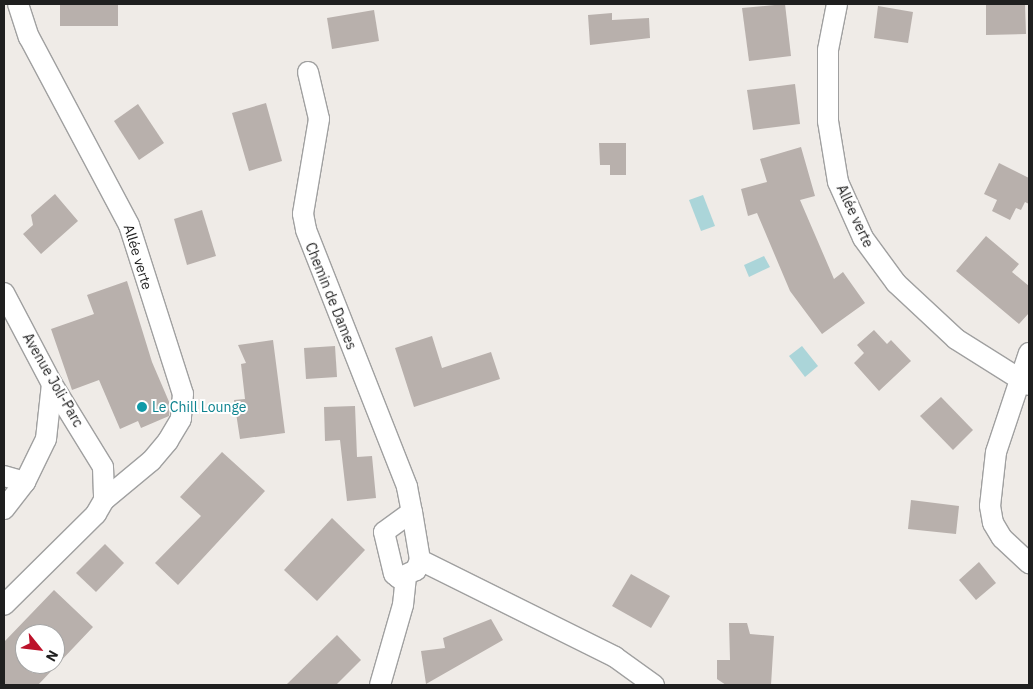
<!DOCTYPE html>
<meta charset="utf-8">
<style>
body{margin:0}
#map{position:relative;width:1033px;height:689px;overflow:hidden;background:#efebe7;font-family:"IBM Plex Sans",sans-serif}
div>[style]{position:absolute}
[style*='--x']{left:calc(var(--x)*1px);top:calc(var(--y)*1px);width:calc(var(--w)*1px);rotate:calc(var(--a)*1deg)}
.water>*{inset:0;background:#abd5d9}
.building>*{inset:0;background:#b8b0ac}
.roads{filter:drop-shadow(1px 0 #a0a0a0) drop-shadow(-1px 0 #a0a0a0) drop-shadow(0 1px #a0a0a0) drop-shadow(0 -1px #a0a0a0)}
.minor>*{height:20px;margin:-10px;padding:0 10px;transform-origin:10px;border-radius:10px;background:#fff}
.dots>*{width:14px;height:14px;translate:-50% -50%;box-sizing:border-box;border:2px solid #fff;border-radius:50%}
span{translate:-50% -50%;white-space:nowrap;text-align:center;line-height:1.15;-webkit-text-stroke:4px #fff;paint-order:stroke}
.street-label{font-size:14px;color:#1f1f1f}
.culture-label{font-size:14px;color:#0d838f}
.left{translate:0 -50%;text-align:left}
.frame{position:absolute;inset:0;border:5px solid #1f1f1f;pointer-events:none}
.north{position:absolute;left:15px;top:624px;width:50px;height:50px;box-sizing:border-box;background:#fff;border:1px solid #a5a5a5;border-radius:50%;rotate:119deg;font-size:14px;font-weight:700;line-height:20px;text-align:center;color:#1f1f1f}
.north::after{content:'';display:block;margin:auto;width:18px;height:22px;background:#bc122a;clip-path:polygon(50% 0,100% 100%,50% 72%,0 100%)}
</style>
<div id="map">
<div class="water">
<i style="clip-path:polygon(703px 195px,715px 226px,701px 231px,689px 200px)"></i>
<i style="clip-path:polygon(764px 256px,770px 267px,749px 277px,744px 265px)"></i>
<i style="clip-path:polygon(802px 346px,818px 366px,805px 377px,789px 356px)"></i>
</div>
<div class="building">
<i style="clip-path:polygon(60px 4px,118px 4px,118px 26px,60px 26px)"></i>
<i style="clip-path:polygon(785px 4px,791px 56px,749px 61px,742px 8px)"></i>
<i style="clip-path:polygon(986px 4px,1025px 4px,1026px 34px,986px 35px)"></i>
<i style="clip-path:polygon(878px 6px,913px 12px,908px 43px,874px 38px)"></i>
<i style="clip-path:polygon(374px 10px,379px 41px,332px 49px,327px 18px)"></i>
<i style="clip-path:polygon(612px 13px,612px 20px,649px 18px,650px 38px,590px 45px,588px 15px)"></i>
<i style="clip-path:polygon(795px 84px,800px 124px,753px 130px,747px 90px)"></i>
<i style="clip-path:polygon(266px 103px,282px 161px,249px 171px,232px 113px)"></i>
<i style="clip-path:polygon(138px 104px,164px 143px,139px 160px,114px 121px)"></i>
<i style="clip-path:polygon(599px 143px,626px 143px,626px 175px,610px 175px,610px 165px,600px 165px)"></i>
<i style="clip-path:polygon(801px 147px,815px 196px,800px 200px,834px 279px,843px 272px,865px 303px,822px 334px,790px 291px,757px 213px,748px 216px,741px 189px,767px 182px,760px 159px)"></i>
<i style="clip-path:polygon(999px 163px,1029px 178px,1029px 204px,1025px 202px,1021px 210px,1016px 208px,1010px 220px,992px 211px,997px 200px,984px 194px)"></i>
<i style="clip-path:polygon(55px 194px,78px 221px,41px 254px,23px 234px,33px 225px,31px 215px)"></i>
<i style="clip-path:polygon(202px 210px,216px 256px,187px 265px,174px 219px)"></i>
<i style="clip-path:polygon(986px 236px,1019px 264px,1012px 272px,1029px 286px,1029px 313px,1019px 324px,956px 271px)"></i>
<i style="clip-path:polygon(127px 281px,152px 362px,170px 404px,169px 416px,141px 428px,138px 421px,120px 429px,99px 380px,72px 390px,51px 329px,94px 314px,87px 295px)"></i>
<i style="clip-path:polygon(874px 330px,887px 344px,891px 340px,911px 361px,879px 391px,854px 363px,864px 353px,857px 345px)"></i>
<i style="clip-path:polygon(432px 336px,442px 368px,491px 352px,500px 379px,414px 407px,395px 348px)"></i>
<i style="clip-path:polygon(273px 340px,285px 433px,240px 439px,234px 400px,245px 399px,241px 364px,246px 363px,238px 345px)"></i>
<i style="clip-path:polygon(335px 346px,337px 377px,306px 379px,304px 348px)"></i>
<i style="clip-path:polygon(941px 397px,973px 430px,953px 450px,920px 416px)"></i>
<i style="clip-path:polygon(355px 406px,357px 457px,372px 456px,376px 498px,347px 501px,340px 440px,325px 441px,324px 407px)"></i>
<i style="clip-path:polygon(222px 452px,265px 491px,178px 585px,155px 563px,201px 516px,180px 497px)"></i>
<i style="clip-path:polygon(911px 500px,959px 506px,956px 534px,908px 529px)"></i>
<i style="clip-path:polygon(332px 518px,365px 550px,317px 601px,284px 570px)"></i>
<i style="clip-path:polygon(105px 544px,124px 563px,96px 592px,76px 573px)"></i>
<i style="clip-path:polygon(979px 562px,996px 583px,976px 600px,959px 580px)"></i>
<i style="clip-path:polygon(631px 574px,670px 596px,651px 628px,612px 606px)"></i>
<i style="clip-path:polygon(evenodd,54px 590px,93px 627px,38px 685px,4px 685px,4px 642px,54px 590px,25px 634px,55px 634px,55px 664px,25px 664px,25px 634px)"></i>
<i style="clip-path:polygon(491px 619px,503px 640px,426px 684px,421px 651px,445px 648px,443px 638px)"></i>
<i style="clip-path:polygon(729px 623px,747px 623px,750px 634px,774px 636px,771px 685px,726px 685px,717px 679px,717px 660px,730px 660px)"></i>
<i style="clip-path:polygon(337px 635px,361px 660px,336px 685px,286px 685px)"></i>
</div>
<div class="roads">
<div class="minor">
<i style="--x:18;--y:4;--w:35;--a:72"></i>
<i style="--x:29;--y:37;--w:213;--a:62"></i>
<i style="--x:129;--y:225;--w:177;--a:72.3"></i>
<i style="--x:183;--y:394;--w:25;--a:95"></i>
<i style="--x:181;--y:419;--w:26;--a:121"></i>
<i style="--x:168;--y:441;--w:26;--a:130"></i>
<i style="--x:151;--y:461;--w:61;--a:140.3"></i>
<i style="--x:837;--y:4;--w:47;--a:101.1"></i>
<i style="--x:828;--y:50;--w:71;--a:90"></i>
<i style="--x:828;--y:121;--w:62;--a:80.7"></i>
<i style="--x:838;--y:182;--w:61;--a:65.9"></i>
<i style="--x:863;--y:238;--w:56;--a:53.7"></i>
<i style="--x:896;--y:283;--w:82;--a:43"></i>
<i style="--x:956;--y:339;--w:86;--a:32.2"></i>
<i style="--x:308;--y:72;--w:48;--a:76.8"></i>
<i style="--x:319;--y:119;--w:96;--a:99.6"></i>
<i style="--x:303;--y:214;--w:16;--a:79"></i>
<i style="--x:306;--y:230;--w:276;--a:68.5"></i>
<i style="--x:407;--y:487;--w:25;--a:79"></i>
<i style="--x:4;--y:293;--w:103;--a:62.2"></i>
<i style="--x:52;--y:384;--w:97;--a:58.4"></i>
<i style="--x:103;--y:467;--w:33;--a:88"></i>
<i style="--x:104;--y:500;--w:16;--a:120"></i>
<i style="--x:96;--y:514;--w:129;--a:135.3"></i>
<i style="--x:1029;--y:353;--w:104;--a:108.4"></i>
<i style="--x:996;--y:452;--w:54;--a:96.3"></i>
<i style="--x:990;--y:506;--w:17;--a:80"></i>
<i style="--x:993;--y:523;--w:17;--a:59"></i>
<i style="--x:1002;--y:538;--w:37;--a:43"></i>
<i style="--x:4;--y:476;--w:22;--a:16"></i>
<i style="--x:4;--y:509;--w:34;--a:-52"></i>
<i style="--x:25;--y:482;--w:48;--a:-64"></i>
<i style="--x:46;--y:439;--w:55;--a:-83.8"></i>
<i style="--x:412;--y:512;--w:49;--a:80.5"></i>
<i style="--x:420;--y:560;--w:11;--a:112"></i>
<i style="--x:416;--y:570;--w:19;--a:155"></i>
<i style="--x:399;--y:578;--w:6;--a:-141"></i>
<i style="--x:394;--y:574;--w:43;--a:-103.4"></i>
<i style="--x:384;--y:532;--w:34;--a:-36"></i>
<i style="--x:420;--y:560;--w:218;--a:26.4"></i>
<i style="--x:615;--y:657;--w:48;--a:35.7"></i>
<i style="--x:380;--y:685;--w:83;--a:-74"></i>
<i style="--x:403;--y:605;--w:28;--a:-84"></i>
</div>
</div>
<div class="dots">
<i style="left:142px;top:407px;background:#0f9aa8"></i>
</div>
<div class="street-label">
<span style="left:855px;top:216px;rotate:65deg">Allée verte</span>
<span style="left:138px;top:257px;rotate:73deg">Allée verte</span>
<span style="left:331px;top:296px;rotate:68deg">Chemin de Dames</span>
<span style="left:53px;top:380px;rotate:60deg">Avenue Joli-Parc</span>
</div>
<div class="culture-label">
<span class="left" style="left:152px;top:407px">Le Chill Lounge</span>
</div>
<div class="frame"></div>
<div class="north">N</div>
</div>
